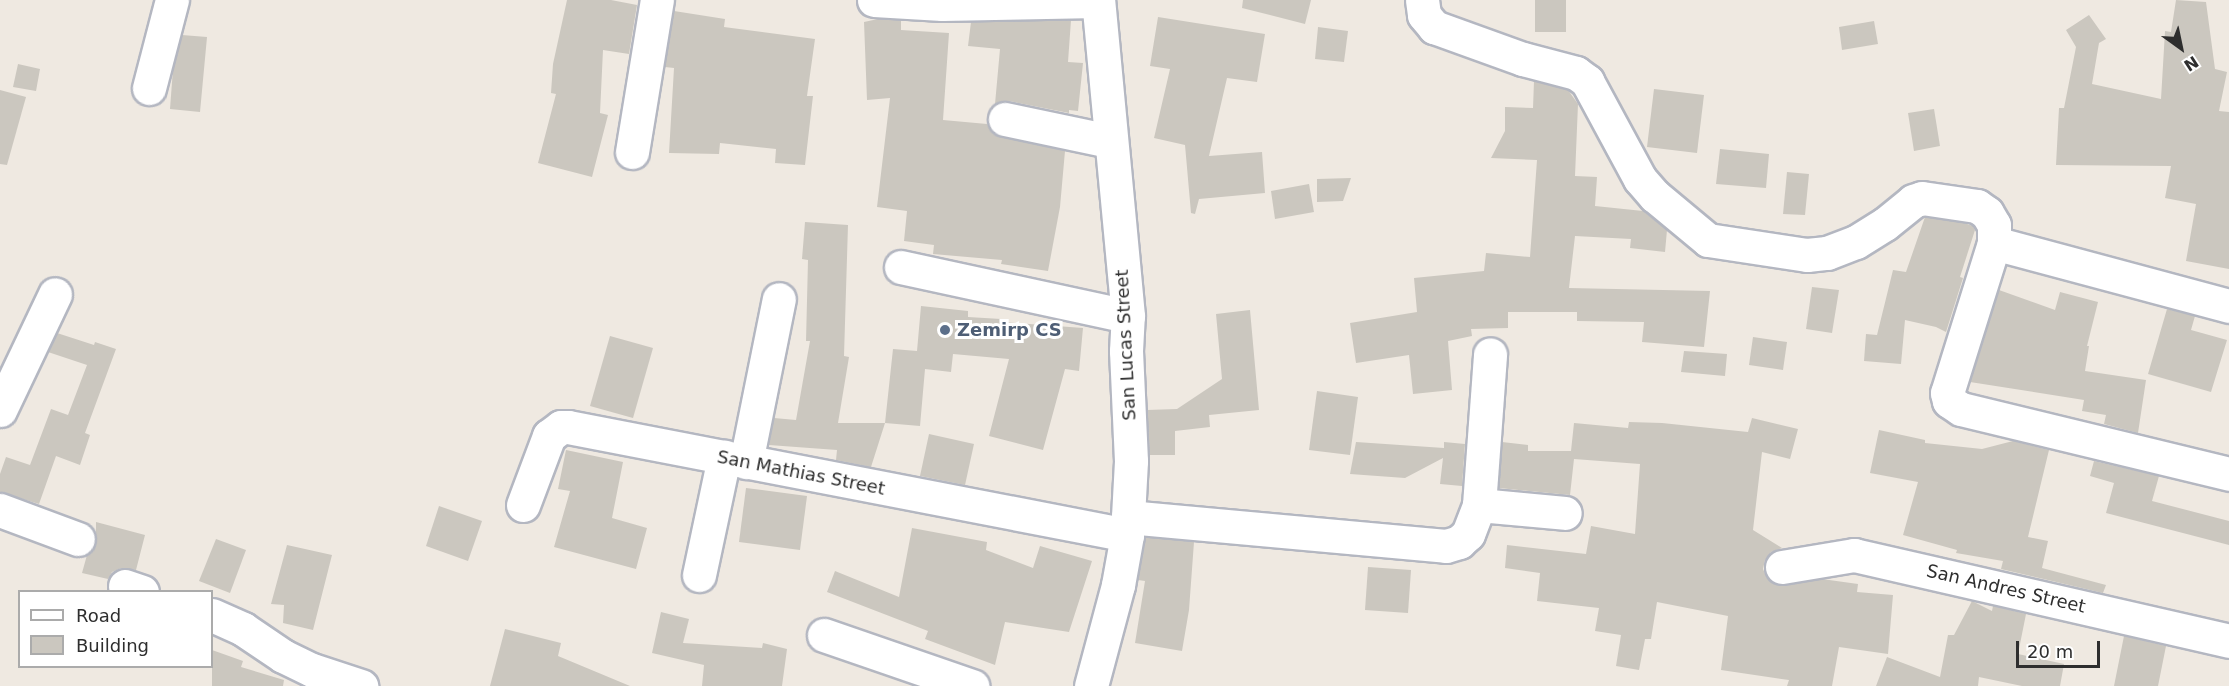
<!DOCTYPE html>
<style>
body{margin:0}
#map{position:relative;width:2229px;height:686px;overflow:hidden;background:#efe9e1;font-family:"DejaVu Sans",sans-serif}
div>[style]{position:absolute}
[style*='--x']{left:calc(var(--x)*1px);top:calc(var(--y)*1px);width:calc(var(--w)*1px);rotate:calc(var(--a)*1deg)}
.building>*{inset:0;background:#cbc7bf}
.roads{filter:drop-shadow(2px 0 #b4b7c1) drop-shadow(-2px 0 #b4b7c1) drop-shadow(0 2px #b4b7c1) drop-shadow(0 -2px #b4b7c1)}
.minor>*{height:33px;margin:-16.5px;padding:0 16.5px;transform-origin:16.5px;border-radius:16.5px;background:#fff}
.dots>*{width:16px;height:16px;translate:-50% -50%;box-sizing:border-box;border:3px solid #fff;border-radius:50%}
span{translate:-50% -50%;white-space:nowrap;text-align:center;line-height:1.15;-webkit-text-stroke:6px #fff;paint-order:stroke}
.service-label{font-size:18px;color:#4e5e75;font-weight:700}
.left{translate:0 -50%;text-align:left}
.street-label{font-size:18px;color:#2e2e2e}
.legend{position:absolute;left:18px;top:590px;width:195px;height:78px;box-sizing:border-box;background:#fff;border:2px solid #ababab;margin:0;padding:8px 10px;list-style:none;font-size:18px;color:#2e2e2e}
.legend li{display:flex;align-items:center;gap:12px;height:30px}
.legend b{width:30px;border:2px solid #ababab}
.north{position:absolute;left:2151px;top:18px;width:60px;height:60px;-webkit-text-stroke:4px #fff;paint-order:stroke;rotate:147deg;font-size:16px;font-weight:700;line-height:24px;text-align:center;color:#2e2e2e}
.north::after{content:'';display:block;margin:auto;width:21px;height:27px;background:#2e2e2e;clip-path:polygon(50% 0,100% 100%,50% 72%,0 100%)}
.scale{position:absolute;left:2016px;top:641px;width:84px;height:27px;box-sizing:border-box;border:3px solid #2e2e2e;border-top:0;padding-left:8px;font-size:18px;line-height:21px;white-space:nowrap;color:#2e2e2e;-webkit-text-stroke:4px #fff;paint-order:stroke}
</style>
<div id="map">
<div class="building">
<i style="clip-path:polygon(567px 0,611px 0,637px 5px,629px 54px,603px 50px,600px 113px,608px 115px,592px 177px,538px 163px,556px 94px,551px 93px,553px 64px)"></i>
<i style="clip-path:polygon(1243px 0,1311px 0,1305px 24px,1242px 8px)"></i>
<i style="clip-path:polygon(1535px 0,1566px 0,1566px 32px,1535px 32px)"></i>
<i style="clip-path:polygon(2176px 0,2206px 2px,2215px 69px,2227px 72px,2219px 111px,2229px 112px,2229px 269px,2186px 261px,2196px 204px,2165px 198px,2171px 166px,2056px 165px,2059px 108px,2064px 108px,2076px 47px,2066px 30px,2089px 15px,2106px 39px,2099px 43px,2092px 84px,2161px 99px,2165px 31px,2171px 32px)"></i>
<i style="clip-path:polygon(674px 11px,725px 19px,724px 27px,815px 39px,807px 96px,813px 96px,805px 165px,775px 163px,776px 149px,720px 143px,719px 154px,669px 153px,674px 68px,665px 67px)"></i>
<i style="clip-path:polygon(1158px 17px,1265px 34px,1257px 82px,1227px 78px,1209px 156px,1262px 152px,1265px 193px,1199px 199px,1195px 214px,1191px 213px,1185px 145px,1154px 138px,1170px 69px,1150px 66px)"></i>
<i style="clip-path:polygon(878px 19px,901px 20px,901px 30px,949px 33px,943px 120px,987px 124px,992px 132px,1001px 137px,1065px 151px,1060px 207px,1048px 271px,1001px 264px,1002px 260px,933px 254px,934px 245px,904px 241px,907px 211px,877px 207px,890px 98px,867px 100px,864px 22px)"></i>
<i style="clip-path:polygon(1071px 20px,1068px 62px,1083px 63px,1078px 111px,1069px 110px,1069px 113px,1009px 101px,995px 104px,1000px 49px,968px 46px,971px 22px)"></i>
<i style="clip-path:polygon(1874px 21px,1878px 44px,1842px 50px,1839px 27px)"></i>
<i style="clip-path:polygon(1318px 27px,1348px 31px,1344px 62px,1315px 59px)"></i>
<i style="clip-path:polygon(182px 35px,207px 37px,200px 112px,170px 109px,173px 69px)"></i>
<i style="clip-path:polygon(18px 64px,40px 69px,36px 91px,13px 87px)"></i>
<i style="clip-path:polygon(1534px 81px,1568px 90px,1578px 104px,1575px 176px,1597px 177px,1595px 206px,1643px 211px,1667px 230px,1665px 252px,1630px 248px,1631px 239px,1575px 236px,1569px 288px,1710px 291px,1704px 347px,1642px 342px,1644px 322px,1577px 321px,1577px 312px,1508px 312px,1508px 328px,1471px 329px,1472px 336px,1448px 341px,1452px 390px,1413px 394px,1409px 355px,1356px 363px,1350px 323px,1417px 312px,1414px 278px,1484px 271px,1486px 253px,1530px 257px,1537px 160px,1491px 158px,1505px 131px,1505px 107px,1533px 108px)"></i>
<i style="clip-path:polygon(1654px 89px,1704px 95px,1697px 153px,1647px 147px)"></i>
<i style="clip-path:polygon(0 90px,26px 97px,7px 165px,0 164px)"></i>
<i style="clip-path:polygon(1934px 109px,1940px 146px,1914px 151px,1908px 113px)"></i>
<i style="clip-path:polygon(1720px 149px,1769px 154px,1766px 188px,1716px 184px)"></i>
<i style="clip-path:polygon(1787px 172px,1809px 174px,1805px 215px,1783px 214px)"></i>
<i style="clip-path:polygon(1351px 178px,1343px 201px,1317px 202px,1317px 179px)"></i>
<i style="clip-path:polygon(1309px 184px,1314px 212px,1275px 219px,1271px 191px)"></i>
<i style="clip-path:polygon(1925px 217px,1964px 223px,1973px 226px,1975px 230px,1960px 277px,1963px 278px,1946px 332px,1936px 327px,1905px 320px,1901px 364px,1864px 361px,1866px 334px,1877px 335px,1893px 270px,1906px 272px)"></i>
<i style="clip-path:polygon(805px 222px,848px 225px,844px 356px,849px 357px,838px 423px,885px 423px,871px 467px,836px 460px,837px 450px,769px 445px,774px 418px,796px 420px,810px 341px,806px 341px,808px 260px,802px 259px)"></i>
<i style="clip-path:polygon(1812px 287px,1839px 290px,1832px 333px,1806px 329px)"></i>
<i style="clip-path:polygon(1999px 290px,2055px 310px,2060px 292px,2098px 302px,2087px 346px,2089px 346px,2085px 371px,2146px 380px,2138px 433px,2104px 424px,2106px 415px,2082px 411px,2084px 400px,1970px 382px)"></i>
<i style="clip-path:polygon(921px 306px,968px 311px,968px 317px,1001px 319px,1001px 322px,1083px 328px,1079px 371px,1065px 369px,1043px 450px,989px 436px,1009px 359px,953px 354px,951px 372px,925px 369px,920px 426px,885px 423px,893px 349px,917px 351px)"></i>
<i style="clip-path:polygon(2167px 309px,2195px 316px,2191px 330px,2227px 340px,2211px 392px,2148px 374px)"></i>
<i style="clip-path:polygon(1250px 310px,1259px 410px,1209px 415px,1210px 427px,1175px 431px,1175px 455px,1150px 455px,1147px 410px,1177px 409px,1222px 379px,1216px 314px)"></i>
<i style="clip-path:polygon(57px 333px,94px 345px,95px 342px,116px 349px,85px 433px,90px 435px,80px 465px,56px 456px,39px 504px,0 492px,0 474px,6px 457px,30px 465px,51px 409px,68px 415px,87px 365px,48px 352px)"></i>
<i style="clip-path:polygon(610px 336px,653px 348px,633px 418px,590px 406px)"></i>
<i style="clip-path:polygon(1753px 337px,1787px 342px,1783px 370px,1749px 365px)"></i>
<i style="clip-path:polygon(1684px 351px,1727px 354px,1725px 376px,1681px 372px)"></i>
<i style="clip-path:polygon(1317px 391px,1358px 397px,1350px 455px,1309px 450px)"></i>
<i style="clip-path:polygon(1752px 418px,1798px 429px,1790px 459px,1762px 452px,1753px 530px,1782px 548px,1771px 552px,1765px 560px,1763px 569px,1767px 578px,1775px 584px,1784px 586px,1822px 579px,1858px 584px,1857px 592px,1893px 595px,1888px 654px,1839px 647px,1832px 686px,1787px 686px,1789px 680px,1721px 670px,1728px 616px,1657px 602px,1651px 639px,1645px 639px,1639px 670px,1616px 666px,1621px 635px,1595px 631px,1599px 608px,1537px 601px,1540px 573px,1505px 568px,1507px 545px,1586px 554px,1591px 526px,1635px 534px,1640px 464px,1574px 459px,1570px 495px,1499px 488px,1502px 442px,1528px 445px,1528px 451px,1571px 451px,1574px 423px,1628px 428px,1629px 422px,1662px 423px,1748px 432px)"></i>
<i style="clip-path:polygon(1879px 430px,1925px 440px,1925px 443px,1982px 449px,2013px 441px,2049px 450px,2028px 537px,2048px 541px,2042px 568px,2106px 585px,2103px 593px,2001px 569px,2003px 561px,1956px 553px,1957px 550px,1903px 535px,1918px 482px,1870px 473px)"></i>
<i style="clip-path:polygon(929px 434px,974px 444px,965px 485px,920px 476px)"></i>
<i style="clip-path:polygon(1356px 442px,1444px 448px,1444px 442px,1465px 444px,1462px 486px,1440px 484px,1443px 458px,1405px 478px,1350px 474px)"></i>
<i style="clip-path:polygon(566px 450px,623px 462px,612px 518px,647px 528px,636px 569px,554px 547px,570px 491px,558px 489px)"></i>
<i style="clip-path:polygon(2094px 461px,2159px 476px,2152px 501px,2229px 521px,2229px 545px,2106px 513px,2114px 483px,2090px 476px)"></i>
<i style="clip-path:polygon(746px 488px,807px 496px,800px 550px,739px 542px)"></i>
<i style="clip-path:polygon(439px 506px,482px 521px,468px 561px,426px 546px)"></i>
<i style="clip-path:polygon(96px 522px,145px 535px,136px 570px,121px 568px,112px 572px,108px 579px,82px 573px,87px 555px,96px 545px)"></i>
<i style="clip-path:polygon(912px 528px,987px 542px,986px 550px,1033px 568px,1040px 546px,1092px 561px,1069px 632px,1005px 622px,995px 665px,925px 639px,928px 631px,827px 592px,835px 571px,899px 597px)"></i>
<i style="clip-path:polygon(1146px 537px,1194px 542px,1189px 610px,1182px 651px,1135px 643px,1145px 581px,1138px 580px)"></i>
<i style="clip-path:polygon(216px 539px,246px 550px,230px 593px,199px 581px)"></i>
<i style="clip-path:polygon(287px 545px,332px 555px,313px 630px,283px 623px,284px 605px,271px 604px)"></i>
<i style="clip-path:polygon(1368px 567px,1411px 570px,1408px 613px,1365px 610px)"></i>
<i style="clip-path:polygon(1972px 601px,1992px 611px,1993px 606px,2026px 614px,2018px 654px,2064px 664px,2060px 686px,2022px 686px,1979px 677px,1978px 686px,1876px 686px,1887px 657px,1940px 677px,1948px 635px,1954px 635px)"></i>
<i style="clip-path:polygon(661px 612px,689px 619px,683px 643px,762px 648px,763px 643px,787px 649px,782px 686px,702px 686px,704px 665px,652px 653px)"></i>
<i style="clip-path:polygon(505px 629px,561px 643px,558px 656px,630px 686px,490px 686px)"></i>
<i style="clip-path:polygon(2124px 636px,2166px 646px,2158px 686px,2114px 686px)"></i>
<i style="clip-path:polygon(212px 650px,243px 661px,241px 667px,284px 680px,283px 686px,212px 686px)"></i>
</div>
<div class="roads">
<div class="minor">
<i style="--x:874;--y:0;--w:68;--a:3.4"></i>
<i style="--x:942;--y:4;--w:156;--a:-1.1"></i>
<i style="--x:1422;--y:0;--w:15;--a:82"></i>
<i style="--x:1424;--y:15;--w:16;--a:50"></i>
<i style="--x:1434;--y:27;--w:95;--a:19.8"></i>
<i style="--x:1523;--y:59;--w:55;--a:14.8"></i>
<i style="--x:1576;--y:73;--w:14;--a:36"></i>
<i style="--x:1587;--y:81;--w:111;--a:61.6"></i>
<i style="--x:1640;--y:179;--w:23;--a:49"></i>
<i style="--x:1655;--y:196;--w:69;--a:39.7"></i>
<i style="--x:1708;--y:240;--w:100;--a:8.6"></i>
<i style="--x:1807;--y:255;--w:20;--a:-6"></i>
<i style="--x:1827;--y:253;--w:31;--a:-21"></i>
<i style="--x:1856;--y:242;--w:34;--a:-32"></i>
<i style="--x:1885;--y:224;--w:36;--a:-39"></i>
<i style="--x:1913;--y:201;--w:9;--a:-18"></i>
<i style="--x:1922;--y:198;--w:56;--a:8.3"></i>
<i style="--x:1977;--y:206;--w:12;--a:35"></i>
<i style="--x:1987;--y:213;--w:14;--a:60"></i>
<i style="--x:1994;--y:225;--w:18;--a:90"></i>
<i style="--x:1994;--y:243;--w:157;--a:107.4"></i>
<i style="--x:1947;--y:393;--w:8;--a:76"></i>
<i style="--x:1949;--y:401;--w:14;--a:34"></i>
<i style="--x:1961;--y:409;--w:276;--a:13.6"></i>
<i style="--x:149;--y:88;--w:91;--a:-75.4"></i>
<i style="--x:1005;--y:119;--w:106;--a:11.9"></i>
<i style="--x:632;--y:152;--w:154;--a:-80.7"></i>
<i style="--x:1994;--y:243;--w:243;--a:15"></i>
<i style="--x:901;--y:267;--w:232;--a:12.2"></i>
<i style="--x:0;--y:410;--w:128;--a:-64.6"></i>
<i style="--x:746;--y:462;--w:166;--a:-78.6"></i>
<i style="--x:523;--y:505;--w:74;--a:-69.4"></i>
<i style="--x:549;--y:436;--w:15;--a:-37"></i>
<i style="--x:561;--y:427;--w:7;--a:0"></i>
<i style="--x:568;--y:427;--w:569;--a:10.93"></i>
<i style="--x:1479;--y:505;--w:86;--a:5.3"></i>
<i style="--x:0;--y:510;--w:83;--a:20.4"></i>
<i style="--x:1128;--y:517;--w:319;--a:5.2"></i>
<i style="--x:1446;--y:546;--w:14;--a:-17"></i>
<i style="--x:1459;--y:542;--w:12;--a:-42"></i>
<i style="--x:1468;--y:534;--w:31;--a:-69"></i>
<i style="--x:1479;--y:505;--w:151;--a:-85.8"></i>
<i style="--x:1782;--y:567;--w:73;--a:-9.5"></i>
<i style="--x:1854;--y:555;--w:385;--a:12.9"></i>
<i style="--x:699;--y:575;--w:121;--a:-78"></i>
<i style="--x:125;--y:586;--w:18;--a:19"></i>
<i style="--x:212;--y:615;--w:34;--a:24"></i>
<i style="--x:243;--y:629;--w:48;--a:34"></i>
<i style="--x:283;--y:656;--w:32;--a:26"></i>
<i style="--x:312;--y:670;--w:52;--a:18.1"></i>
<i style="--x:824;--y:635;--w:157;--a:19"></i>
<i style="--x:1091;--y:686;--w:105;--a:-75"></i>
<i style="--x:1118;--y:585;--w:51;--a:-79.8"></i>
<i style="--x:1127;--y:535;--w:74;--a:-86.9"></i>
<i style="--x:1131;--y:461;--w:110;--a:-92.6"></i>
<i style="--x:1126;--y:351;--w:35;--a:-87"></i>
<i style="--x:1128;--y:316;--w:317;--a:-95.4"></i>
</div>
</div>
<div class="dots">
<i style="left:945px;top:330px;background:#5c6f8a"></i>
</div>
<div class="service-label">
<span class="left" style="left:957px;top:330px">Zemirp CS</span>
</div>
<div class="street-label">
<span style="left:1126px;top:345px;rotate:-93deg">San Lucas Street</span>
<span style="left:801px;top:473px;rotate:11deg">San Mathias Street</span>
<span style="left:2006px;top:589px;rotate:13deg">San Andres Street</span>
</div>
<ul class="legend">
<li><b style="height:8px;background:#fff"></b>Road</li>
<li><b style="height:16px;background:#cbc7bf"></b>Building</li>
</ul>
<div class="north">N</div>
<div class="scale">20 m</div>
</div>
